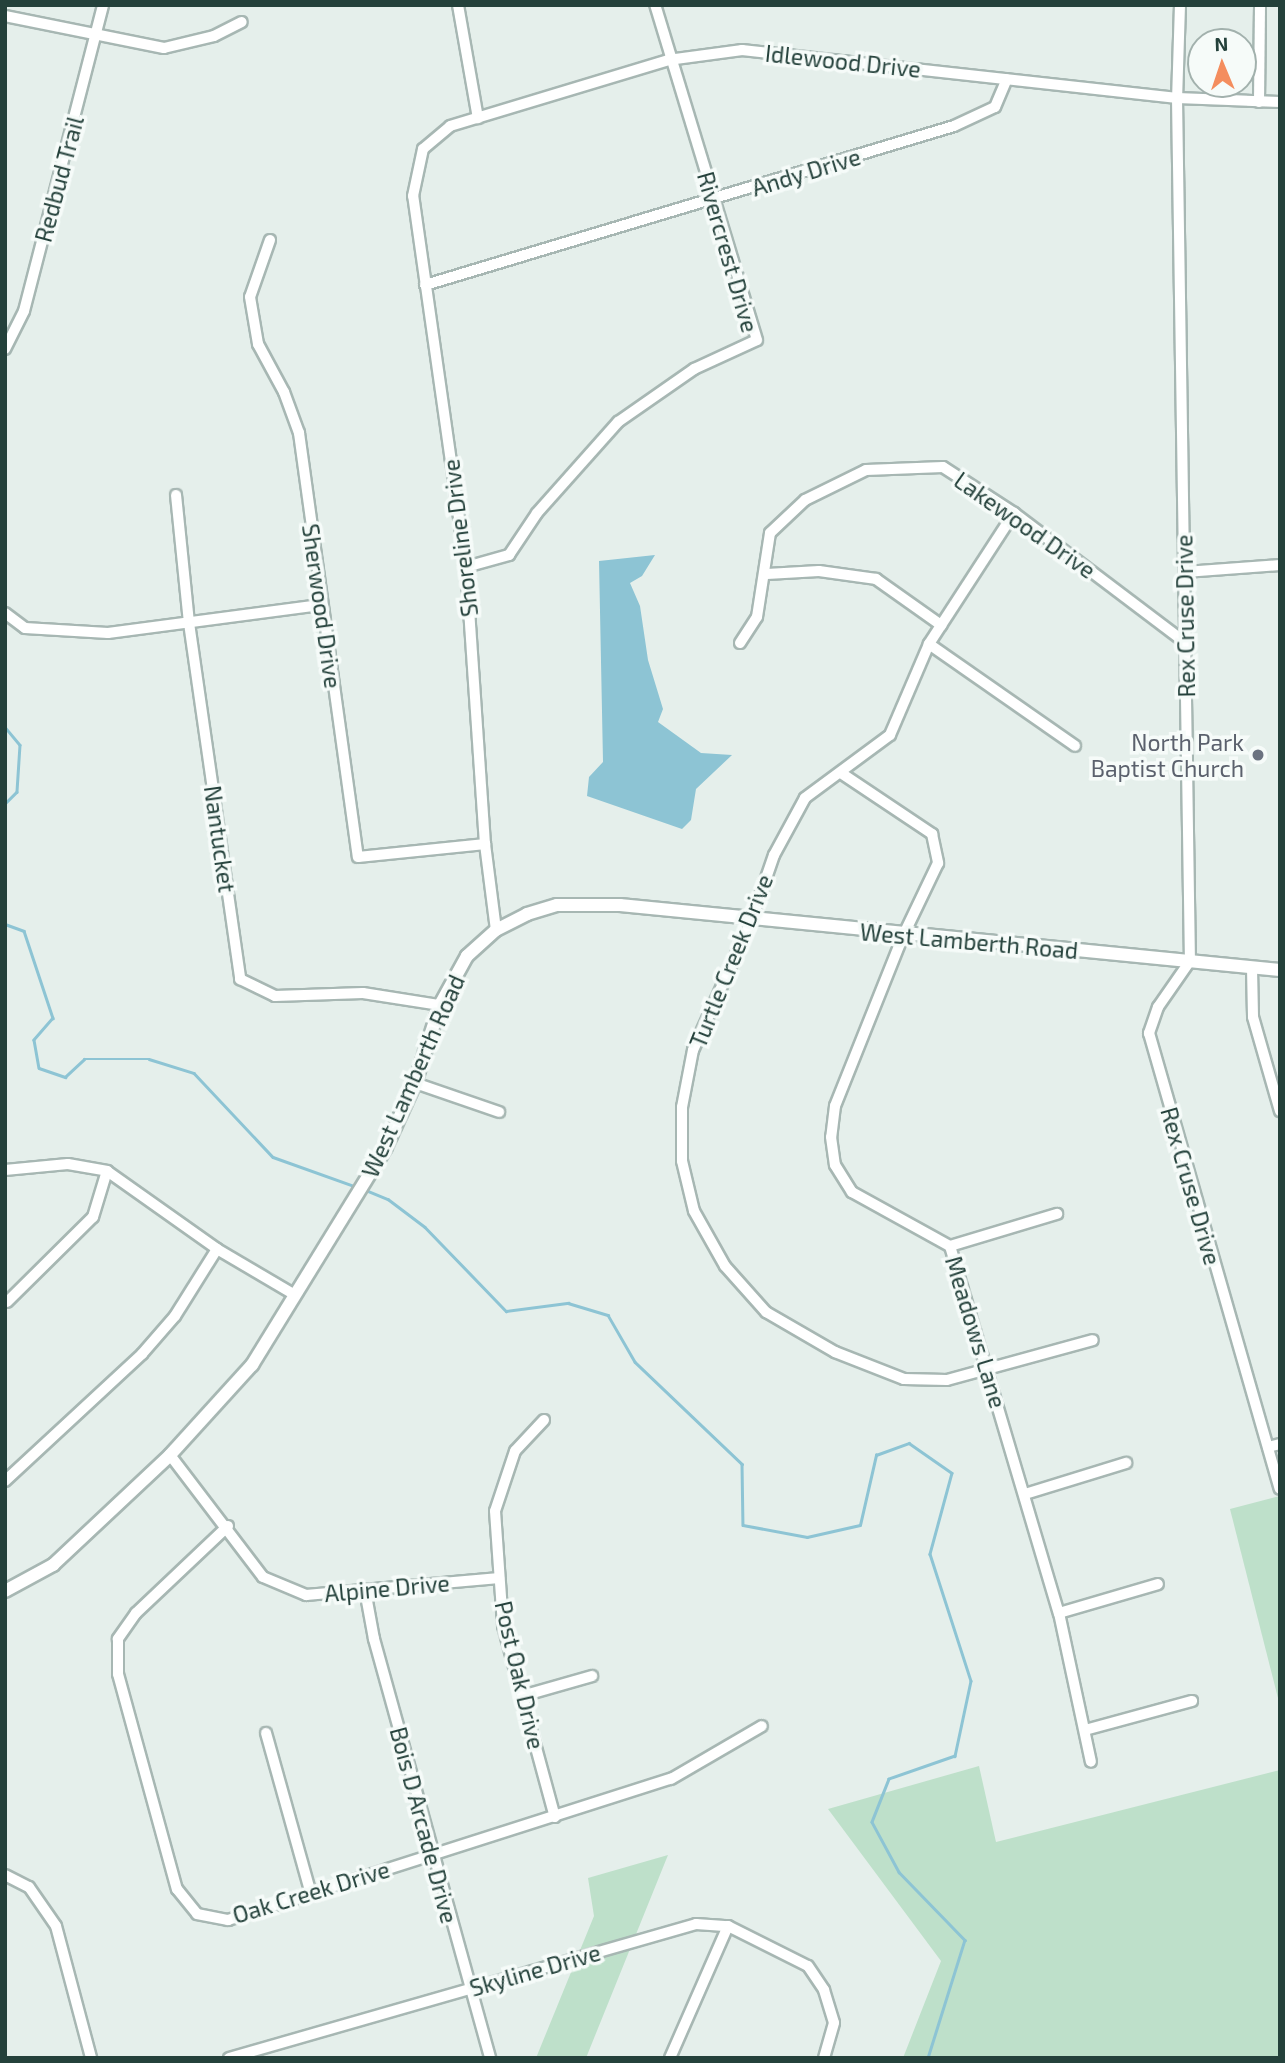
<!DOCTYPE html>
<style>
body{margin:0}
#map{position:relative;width:1285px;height:2063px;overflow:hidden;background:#e5efeb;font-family:"Exo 2",sans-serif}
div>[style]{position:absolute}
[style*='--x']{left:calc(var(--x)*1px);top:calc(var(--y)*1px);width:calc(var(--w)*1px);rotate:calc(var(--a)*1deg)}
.green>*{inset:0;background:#bee0ca}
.water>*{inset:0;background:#8dc4d4}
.stream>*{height:2.5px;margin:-1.25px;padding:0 1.25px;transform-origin:1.25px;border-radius:1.25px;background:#8dc4d4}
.roads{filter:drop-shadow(2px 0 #a7b7b3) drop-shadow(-2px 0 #a7b7b3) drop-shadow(0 2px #a7b7b3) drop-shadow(0 -2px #a7b7b3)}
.minor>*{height:10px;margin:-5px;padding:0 5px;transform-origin:5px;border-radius:5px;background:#fff}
.tertiary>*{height:12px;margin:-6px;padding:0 6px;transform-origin:6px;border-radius:6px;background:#fff}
.dots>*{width:19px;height:19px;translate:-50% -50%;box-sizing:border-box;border:4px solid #f6fbf9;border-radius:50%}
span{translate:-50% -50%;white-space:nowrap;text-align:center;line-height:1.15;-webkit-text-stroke:7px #f6fbf9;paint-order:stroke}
.street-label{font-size:23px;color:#24413b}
.worship-label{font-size:23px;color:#5b616d}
.right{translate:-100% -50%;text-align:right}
.frame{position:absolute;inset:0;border:7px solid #24413b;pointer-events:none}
.north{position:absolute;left:1187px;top:28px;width:70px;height:70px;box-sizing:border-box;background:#f6fbf9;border:2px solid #a2b1ad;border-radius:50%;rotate:358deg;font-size:19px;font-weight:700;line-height:28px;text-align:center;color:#24413b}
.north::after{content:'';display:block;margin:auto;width:24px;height:32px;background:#f48d5e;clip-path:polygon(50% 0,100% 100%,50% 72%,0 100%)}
</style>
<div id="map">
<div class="green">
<i style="clip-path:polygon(1280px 1496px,1280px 1706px,1230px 1509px)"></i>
<i style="clip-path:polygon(979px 1766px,996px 1842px,1280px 1770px,1280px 2058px,903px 2058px,941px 1961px,828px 1809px)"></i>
<i style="clip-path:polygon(668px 1855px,586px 2058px,536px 2058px,594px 1916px,588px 1878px)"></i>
</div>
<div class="water">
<i style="clip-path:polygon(655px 555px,642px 576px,630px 583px,640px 606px,648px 660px,663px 709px,658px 722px,701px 753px,732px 755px,696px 789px,691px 820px,682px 829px,587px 796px,589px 777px,603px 762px,599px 561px)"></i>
</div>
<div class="stream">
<i style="--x:5;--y:727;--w:23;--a:50"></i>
<i style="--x:20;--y:745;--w:47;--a:93.7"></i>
<i style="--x:17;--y:792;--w:17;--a:135"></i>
<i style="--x:5;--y:924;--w:20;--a:20"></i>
<i style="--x:24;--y:931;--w:92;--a:71.6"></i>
<i style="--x:53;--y:1018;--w:29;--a:131"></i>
<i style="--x:34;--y:1040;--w:28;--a:80"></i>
<i style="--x:39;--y:1068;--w:28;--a:19"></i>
<i style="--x:65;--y:1077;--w:26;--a:-43"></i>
<i style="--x:84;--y:1059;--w:65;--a:0"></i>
<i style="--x:149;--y:1059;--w:47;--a:17.3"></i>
<i style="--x:194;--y:1073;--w:115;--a:46.8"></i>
<i style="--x:273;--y:1157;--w:89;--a:19.7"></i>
<i style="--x:363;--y:1189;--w:27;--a:22"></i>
<i style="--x:388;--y:1199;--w:46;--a:37.1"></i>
<i style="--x:425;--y:1227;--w:117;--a:46"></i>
<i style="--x:506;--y:1311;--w:63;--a:-7.4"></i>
<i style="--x:568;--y:1303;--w:42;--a:16.7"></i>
<i style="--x:608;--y:1315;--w:54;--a:60.1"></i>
<i style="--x:635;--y:1362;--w:148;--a:43.6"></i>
<i style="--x:742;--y:1464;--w:61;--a:89.1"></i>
<i style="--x:743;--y:1525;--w:65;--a:10.6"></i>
<i style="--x:807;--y:1537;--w:54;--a:-12.8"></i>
<i style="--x:860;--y:1525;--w:72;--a:-77.1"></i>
<i style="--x:876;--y:1455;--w:35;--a:-20"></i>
<i style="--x:909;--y:1443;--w:52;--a:34.9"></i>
<i style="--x:952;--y:1473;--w:84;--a:105.2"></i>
<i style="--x:930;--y:1554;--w:133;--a:72.1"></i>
<i style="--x:971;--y:1681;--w:77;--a:102"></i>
<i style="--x:955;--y:1756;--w:70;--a:160.8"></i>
<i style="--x:889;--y:1779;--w:46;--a:111.6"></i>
<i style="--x:872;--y:1822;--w:57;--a:61.6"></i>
<i style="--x:899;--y:1872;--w:95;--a:45.9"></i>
<i style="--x:965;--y:1940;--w:124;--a:107.4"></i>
</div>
<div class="roads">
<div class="minor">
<i style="--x:458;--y:5;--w:115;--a:80"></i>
<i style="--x:1180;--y:5;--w:93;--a:91.8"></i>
<i style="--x:1177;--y:98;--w:863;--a:89.14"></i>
<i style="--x:1190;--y:961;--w:56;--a:124.8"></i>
<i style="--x:1158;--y:1007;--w:28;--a:109"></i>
<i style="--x:1149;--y:1033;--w:474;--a:74"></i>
<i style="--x:5;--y:16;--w:162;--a:11.4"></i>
<i style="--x:164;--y:48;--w:51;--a:-13.5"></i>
<i style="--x:214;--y:36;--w:31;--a:-27"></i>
<i style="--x:1259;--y:102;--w:97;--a:-89.4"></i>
<i style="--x:270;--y:240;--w:60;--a:109.3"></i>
<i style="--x:250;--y:297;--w:48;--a:80.3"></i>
<i style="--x:258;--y:344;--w:55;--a:61.6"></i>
<i style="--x:284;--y:392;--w:44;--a:69.9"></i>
<i style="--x:299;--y:433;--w:428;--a:82.1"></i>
<i style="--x:358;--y:857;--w:128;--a:-5.8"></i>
<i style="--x:425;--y:285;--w:552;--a:-16.73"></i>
<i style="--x:954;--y:126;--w:45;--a:-24.9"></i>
<i style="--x:995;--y:107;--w:30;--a:-67"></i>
<i style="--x:5;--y:349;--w:42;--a:-63.4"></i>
<i style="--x:24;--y:311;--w:316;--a:-75.5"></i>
<i style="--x:176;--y:495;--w:129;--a:84.2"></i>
<i style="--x:189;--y:623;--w:360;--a:81.8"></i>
<i style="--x:240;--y:979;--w:39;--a:26"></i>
<i style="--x:275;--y:996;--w:88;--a:-2"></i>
<i style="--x:363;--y:993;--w:78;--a:8.9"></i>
<i style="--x:1014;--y:513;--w:156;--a:123"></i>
<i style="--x:929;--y:644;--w:99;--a:113.2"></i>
<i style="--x:890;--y:735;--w:106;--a:143.5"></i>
<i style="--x:805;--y:798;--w:65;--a:118.5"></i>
<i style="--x:774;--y:855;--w:68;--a:109"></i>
<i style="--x:752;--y:919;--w:144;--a:114.2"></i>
<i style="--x:693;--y:1050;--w:58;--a:100.9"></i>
<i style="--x:682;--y:1107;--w:54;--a:90"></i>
<i style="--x:682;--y:1161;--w:51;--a:76.5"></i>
<i style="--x:694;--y:1211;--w:63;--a:60.6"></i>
<i style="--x:725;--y:1266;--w:62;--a:48.3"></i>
<i style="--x:766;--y:1312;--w:80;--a:30.1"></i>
<i style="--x:835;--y:1352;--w:74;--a:21.4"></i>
<i style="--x:904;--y:1379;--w:43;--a:1.3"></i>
<i style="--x:947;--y:1380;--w:151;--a:-15.3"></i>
<i style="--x:466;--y:567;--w:45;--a:-15.6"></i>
<i style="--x:509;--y:555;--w:50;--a:-56.3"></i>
<i style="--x:537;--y:513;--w:122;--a:-48.3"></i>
<i style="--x:618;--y:422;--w:93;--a:-34.9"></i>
<i style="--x:694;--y:369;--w:69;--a:-24.7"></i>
<i style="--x:757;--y:340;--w:350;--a:-106.9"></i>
<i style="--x:1185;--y:572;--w:95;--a:-4.2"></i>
<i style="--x:767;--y:574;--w:52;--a:-3.3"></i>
<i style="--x:819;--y:571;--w:58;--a:8"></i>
<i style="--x:876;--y:579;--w:80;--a:35.3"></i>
<i style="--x:5;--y:613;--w:25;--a:37"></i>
<i style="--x:25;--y:628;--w:83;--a:3.4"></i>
<i style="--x:108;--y:633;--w:214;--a:-7.5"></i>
<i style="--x:740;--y:643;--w:31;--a:-57"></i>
<i style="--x:757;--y:617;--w:85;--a:-81.2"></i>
<i style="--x:770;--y:533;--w:48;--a:-43.3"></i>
<i style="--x:805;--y:500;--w:68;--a:-26.2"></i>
<i style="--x:866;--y:470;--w:77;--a:-2.2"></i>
<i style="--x:943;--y:467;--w:85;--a:32.9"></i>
<i style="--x:1014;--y:513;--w:216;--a:37.1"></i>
<i style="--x:929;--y:644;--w:178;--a:34.9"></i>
<i style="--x:841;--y:773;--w:110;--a:33.8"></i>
<i style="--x:932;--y:834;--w:30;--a:78"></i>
<i style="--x:938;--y:863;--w:81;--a:115.6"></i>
<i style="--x:903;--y:936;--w:183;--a:111.8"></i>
<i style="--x:835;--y:1106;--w:31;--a:97"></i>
<i style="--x:831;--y:1137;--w:28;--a:82"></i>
<i style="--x:835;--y:1165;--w:32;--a:58"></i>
<i style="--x:852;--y:1192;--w:112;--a:28.9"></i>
<i style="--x:950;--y:1246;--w:383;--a:73.5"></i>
<i style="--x:1059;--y:1613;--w:152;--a:77.9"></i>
<i style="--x:496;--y:930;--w:87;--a:-97.3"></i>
<i style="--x:485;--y:844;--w:278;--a:-93.9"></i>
<i style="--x:466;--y:567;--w:375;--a:-98.1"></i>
<i style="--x:413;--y:196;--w:48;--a:-78"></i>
<i style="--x:423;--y:149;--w:35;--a:-40"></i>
<i style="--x:450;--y:126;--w:228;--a:-16.8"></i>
<i style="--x:668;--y:60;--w:75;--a:-7.7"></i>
<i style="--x:742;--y:50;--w:438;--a:6.3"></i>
<i style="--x:1177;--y:98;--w:103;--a:2.2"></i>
<i style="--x:1252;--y:968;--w:49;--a:88.8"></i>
<i style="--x:1253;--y:1017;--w:98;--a:74"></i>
<i style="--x:415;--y:1083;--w:89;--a:19"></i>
<i style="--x:5;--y:1170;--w:63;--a:-5.4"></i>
<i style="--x:68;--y:1164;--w:40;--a:10"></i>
<i style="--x:107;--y:1171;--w:135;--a:35.3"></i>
<i style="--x:217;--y:1249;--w:91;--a:30.5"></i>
<i style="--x:950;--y:1246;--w:112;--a:-16.7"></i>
<i style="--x:7;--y:1302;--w:121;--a:-44.7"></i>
<i style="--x:93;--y:1217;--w:48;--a:-73.1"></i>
<i style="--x:544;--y:1420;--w:42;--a:133.1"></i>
<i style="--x:515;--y:1451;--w:63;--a:108.4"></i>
<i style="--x:495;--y:1511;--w:115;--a:86"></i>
<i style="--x:503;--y:1626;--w:198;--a:74.8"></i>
<i style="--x:1268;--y:1447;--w:12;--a:-14"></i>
<i style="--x:170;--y:1455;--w:153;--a:52.7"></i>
<i style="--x:263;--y:1577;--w:47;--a:22.7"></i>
<i style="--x:306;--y:1595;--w:194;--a:-5"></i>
<i style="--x:5;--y:1481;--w:187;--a:-42.8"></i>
<i style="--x:142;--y:1354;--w:50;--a:-49"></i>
<i style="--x:175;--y:1316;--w:79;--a:-57.9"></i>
<i style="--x:1025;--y:1494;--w:106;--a:-17.1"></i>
<i style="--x:228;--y:1526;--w:127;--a:136.6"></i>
<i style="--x:136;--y:1613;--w:32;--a:125"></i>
<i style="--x:118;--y:1639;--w:35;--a:90"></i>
<i style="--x:118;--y:1674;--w:223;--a:74.7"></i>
<i style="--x:177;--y:1889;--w:32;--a:51"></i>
<i style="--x:197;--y:1914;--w:32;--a:11"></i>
<i style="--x:228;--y:1920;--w:465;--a:-17.7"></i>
<i style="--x:671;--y:1779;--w:105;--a:-30.2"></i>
<i style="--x:365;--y:1590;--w:50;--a:79.6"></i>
<i style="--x:374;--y:1639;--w:435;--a:74.5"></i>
<i style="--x:1059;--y:1613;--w:103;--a:-16.3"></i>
<i style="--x:522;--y:1696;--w:73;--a:-15.9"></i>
<i style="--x:1085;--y:1730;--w:111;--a:-15.2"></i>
<i style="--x:266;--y:1733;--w:167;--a:74.4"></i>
<i style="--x:5;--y:1875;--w:27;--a:27"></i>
<i style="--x:29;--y:1887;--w:47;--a:55.3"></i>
<i style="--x:56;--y:1926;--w:137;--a:75.1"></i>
<i style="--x:229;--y:2058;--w:486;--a:-16"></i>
<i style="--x:696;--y:1924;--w:32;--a:4"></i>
<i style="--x:728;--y:1926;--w:89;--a:26.6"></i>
<i style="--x:808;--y:1966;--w:29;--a:56"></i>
<i style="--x:824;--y:1990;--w:34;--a:73"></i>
<i style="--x:834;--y:2023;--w:36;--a:106"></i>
<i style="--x:670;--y:2058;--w:144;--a:-66.3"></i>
</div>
<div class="tertiary">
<i style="--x:5;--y:1591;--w:55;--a:-28.4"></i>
<i style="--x:53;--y:1565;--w:161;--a:-43.2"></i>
<i style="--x:170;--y:1455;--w:122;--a:-47.7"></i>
<i style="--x:252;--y:1365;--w:254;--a:-58.4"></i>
<i style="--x:385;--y:1149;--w:72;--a:-65.6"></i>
<i style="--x:415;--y:1083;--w:82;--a:-72.2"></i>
<i style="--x:440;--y:1005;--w:56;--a:-61.1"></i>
<i style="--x:467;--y:956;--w:39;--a:-42"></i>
<i style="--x:496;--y:930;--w:35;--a:-27"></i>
<i style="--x:527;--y:914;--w:31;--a:-17"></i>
<i style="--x:557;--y:905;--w:63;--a:0"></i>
<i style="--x:620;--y:905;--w:663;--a:5.62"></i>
</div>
</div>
<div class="dots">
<i style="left:1258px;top:755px;background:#6b7280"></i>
</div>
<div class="street-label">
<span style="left:843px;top:61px;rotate:6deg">Idlewood Drive</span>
<span style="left:806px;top:172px;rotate:-17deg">Andy Drive</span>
<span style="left:59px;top:179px;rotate:-75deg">Redbud Trail</span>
<span style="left:728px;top:252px;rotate:74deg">Rivercrest Drive</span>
<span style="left:1025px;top:525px;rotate:35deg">Lakewood Drive</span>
<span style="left:460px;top:538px;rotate:-97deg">Shoreline Drive</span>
<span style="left:322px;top:606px;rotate:82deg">Sherwood Drive</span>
<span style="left:1185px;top:616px;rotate:-91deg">Rex Cruse Drive</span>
<span style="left:220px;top:839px;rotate:82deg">Nantucket</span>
<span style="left:969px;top:941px;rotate:5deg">West Lamberth Road</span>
<span style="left:731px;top:961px;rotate:-68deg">Turtle Creek Drive</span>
<span style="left:413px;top:1076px;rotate:-66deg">West Lamberth Road</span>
<span style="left:1191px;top:1186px;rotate:74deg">Rex Cruse Drive</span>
<span style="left:976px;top:1332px;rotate:73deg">Meadows Lane</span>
<span style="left:387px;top:1588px;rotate:-5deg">Alpine Drive</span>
<span style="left:520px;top:1675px;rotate:77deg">Post Oak Drive</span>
<span style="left:424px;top:1825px;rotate:75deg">Bois D Arcade Drive</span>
<span style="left:311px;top:1892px;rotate:-17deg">Oak Creek Drive</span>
<span style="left:535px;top:1970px;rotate:-16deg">Skyline Drive</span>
</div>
<div class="worship-label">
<span class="right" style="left:1244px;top:755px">North Park<br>Baptist Church</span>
</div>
<div class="frame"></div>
<div class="north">N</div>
</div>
